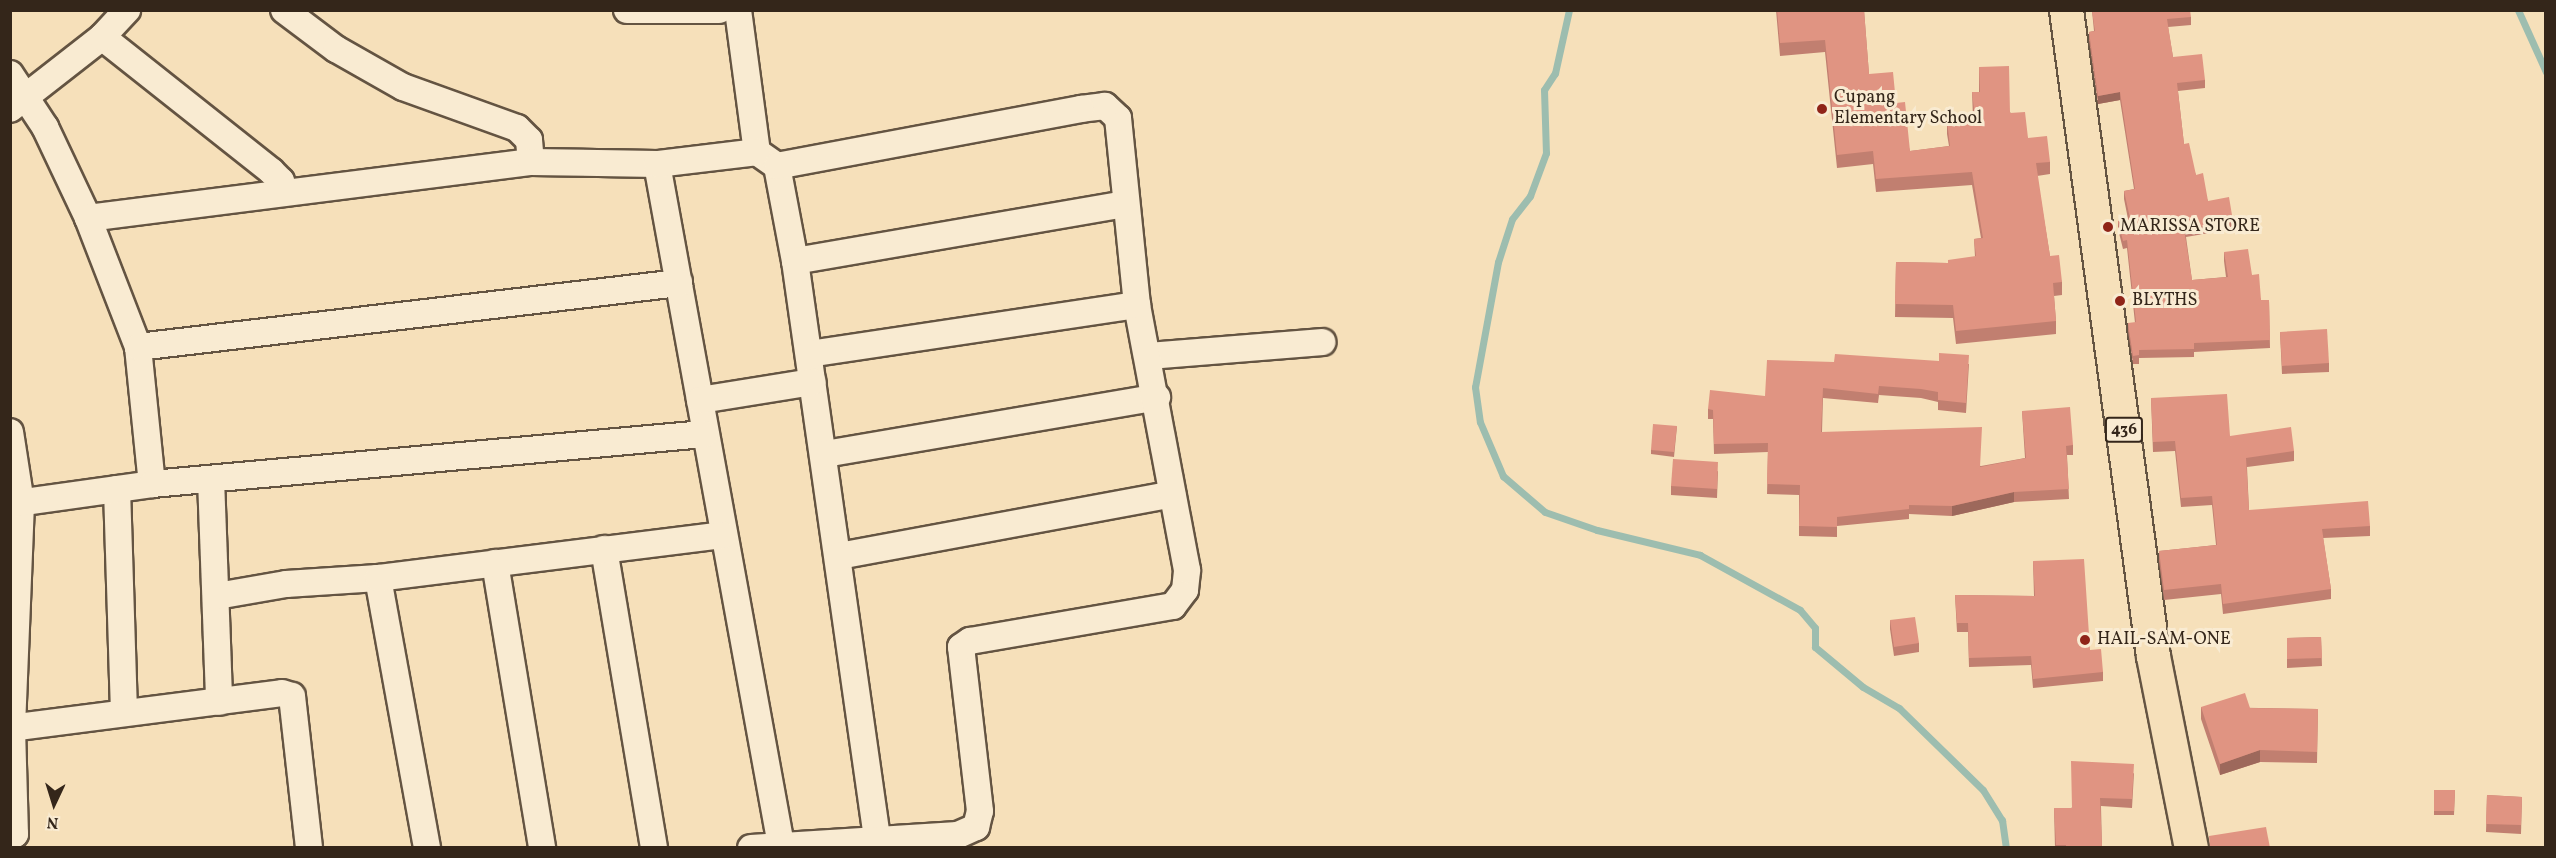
<!DOCTYPE html>
<style>
body{margin:0}
#map{position:relative;width:2556px;height:858px;overflow:hidden;background:#f6e0ba;font-family:Vollkorn,serif}
div>[style]{position:absolute}
[style*='--x']{left:calc(var(--x)*1px);top:calc(var(--y)*1px);width:calc(var(--w)*1px);rotate:calc(var(--a)*1deg)}
.stream>*{height:7px;margin:-3.5px;padding:0 3.5px;transform-origin:3.5px;border-radius:3.5px;background:#9dbdaf}
.roads{filter:drop-shadow(2px 0 #645442) drop-shadow(-2px 0 #645442) drop-shadow(0 2px #645442) drop-shadow(0 -2px #645442)}
.minor>*{height:26px;margin:-13px;padding:0 13px;transform-origin:13px;border-radius:13px;background:#f9ebd2}
.primary>*{height:33px;margin:-16.5px;padding:0 16.5px;transform-origin:16.5px;border-radius:16.5px;background:#f6e0ba}
.wall>*{inset:0;background:#c17f70}
.shaded-wall>*{inset:0;background:#9d685b}
.building>*{inset:0;background:#e09482}
.dots>*{width:16px;height:16px;translate:-50% -50%;box-sizing:border-box;border:3px solid #f9ebd2;border-radius:50%}
span{translate:-50% -50%;white-space:nowrap;text-align:center;line-height:1.15;-webkit-text-stroke:6px #f9ebd2;paint-order:stroke}
.shield-label span{padding:2px 4px;background:#f9ebd2;border:2px solid;border-radius:4px;-webkit-text-stroke-width:0}
.shield-label{font-size:16px;color:#34261a;font-weight:700}
.poi-label{font-size:18px;color:#34261a}
.left{translate:0 -50%;text-align:left}
.frame{position:absolute;inset:0;border:12px solid #34261a;pointer-events:none}
.north{position:absolute;left:24px;top:774px;width:60px;height:60px;-webkit-text-stroke:4px #f9ebd2;paint-order:stroke;rotate:184deg;font-size:16px;font-weight:700;line-height:24px;text-align:center;color:#34261a}
.north::after{content:'';display:block;margin:auto;width:21px;height:27px;background:#34261a;clip-path:polygon(50% 0,100% 100%,50% 72%,0 100%)}
</style>
<div id="map">
<div class="stream">
<i style="--x:1569;--y:10;--w:65;--a:102.5"></i>
<i style="--x:1555;--y:73;--w:20;--a:123"></i>
<i style="--x:1544;--y:90;--w:63;--a:88.2"></i>
<i style="--x:1546;--y:153;--w:46;--a:110.4"></i>
<i style="--x:1530;--y:196;--w:29;--a:128"></i>
<i style="--x:1512;--y:219;--w:45;--a:108"></i>
<i style="--x:1498;--y:262;--w:127;--a:100.4"></i>
<i style="--x:1475;--y:387;--w:35;--a:82"></i>
<i style="--x:1480;--y:422;--w:59;--a:66.9"></i>
<i style="--x:1503;--y:476;--w:55;--a:40.6"></i>
<i style="--x:1545;--y:512;--w:55;--a:19.1"></i>
<i style="--x:1597;--y:530;--w:106;--a:13.6"></i>
<i style="--x:1700;--y:555;--w:114;--a:28.8"></i>
<i style="--x:1800;--y:610;--w:23;--a:50"></i>
<i style="--x:1815;--y:628;--w:19;--a:90"></i>
<i style="--x:1815;--y:647;--w:62;--a:39.8"></i>
<i style="--x:1863;--y:687;--w:42;--a:30.3"></i>
<i style="--x:1899;--y:708;--w:117;--a:44.3"></i>
<i style="--x:1983;--y:790;--w:36;--a:58"></i>
<i style="--x:2002;--y:820;--w:28;--a:82"></i>
<i style="--x:2518;--y:10;--w:68;--a:65.7"></i>
</div>
<div class="roads">
<div class="minor">
<i style="--x:284;--y:10;--w:65;--a:36.9"></i>
<i style="--x:336;--y:49;--w:77;--a:29.6"></i>
<i style="--x:403;--y:87;--w:121;--a:19.8"></i>
<i style="--x:517;--y:128;--w:17;--a:45"></i>
<i style="--x:529;--y:140;--w:22;--a:85"></i>
<i style="--x:627;--y:10;--w:92;--a:0"></i>
<i style="--x:738;--y:10;--w:143;--a:82.4"></i>
<i style="--x:757;--y:152;--w:24;--a:35"></i>
<i style="--x:777;--y:166;--w:97;--a:79.3"></i>
<i style="--x:795;--y:261;--w:583;--a:81.91"></i>
<i style="--x:102;--y:37;--w:216;--a:38.4"></i>
<i style="--x:271;--y:171;--w:14;--a:45"></i>
<i style="--x:281;--y:181;--w:11;--a:80"></i>
<i style="--x:10;--y:74;--w:64;--a:56.6"></i>
<i style="--x:45;--y:127;--w:101;--a:64.7"></i>
<i style="--x:88;--y:218;--w:138;--a:68.8"></i>
<i style="--x:138;--y:347;--w:138;--a:84.2"></i>
<i style="--x:10;--y:109;--w:117;--a:-38"></i>
<i style="--x:102;--y:37;--w:37;--a:-47"></i>
<i style="--x:657;--y:164;--w:692;--a:79.68"></i>
<i style="--x:88;--y:218;--w:447;--a:-7.2"></i>
<i style="--x:531;--y:162;--w:126;--a:0.9"></i>
<i style="--x:657;--y:164;--w:101;--a:-6.8"></i>
<i style="--x:795;--y:261;--w:335;--a:-9.8"></i>
<i style="--x:138;--y:347;--w:545;--a:-6.75"></i>
<i style="--x:809;--y:354;--w:332;--a:-8.5"></i>
<i style="--x:1149;--y:356;--w:174;--a:-4.6"></i>
<i style="--x:700;--y:400;--w:114;--a:-9.1"></i>
<i style="--x:10;--y:432;--w:72;--a:81.2"></i>
<i style="--x:21;--y:503;--w:225;--a:92.3"></i>
<i style="--x:12;--y:728;--w:106;--a:88.4"></i>
<i style="--x:15;--y:834;--w:5;--a:180"></i>
<i style="--x:825;--y:454;--w:337;--a:-9.7"></i>
<i style="--x:211;--y:479;--w:223;--a:87.9"></i>
<i style="--x:117;--y:489;--w:222;--a:88.2"></i>
<i style="--x:10;--y:504;--w:143;--a:-8"></i>
<i style="--x:152;--y:484;--w:555;--a:-5.17"></i>
<i style="--x:604;--y:549;--w:303;--a:80.5"></i>
<i style="--x:839;--y:556;--w:339;--a:-10.5"></i>
<i style="--x:495;--y:563;--w:289;--a:80.6"></i>
<i style="--x:378;--y:578;--w:274;--a:79.7"></i>
<i style="--x:217;--y:596;--w:70;--a:-9.9"></i>
<i style="--x:286;--y:584;--w:92;--a:-3.7"></i>
<i style="--x:378;--y:578;--w:348;--a:-7.1"></i>
<i style="--x:10;--y:728;--w:274;--a:-7.3"></i>
<i style="--x:282;--y:693;--w:10;--a:17"></i>
<i style="--x:292;--y:696;--w:153;--a:83.6"></i>
<i style="--x:751;--y:848;--w:207;--a:-3.6"></i>
<i style="--x:958;--y:835;--w:20;--a:-24"></i>
<i style="--x:976;--y:827;--w:16;--a:-76"></i>
<i style="--x:980;--y:811;--w:165;--a:-96.6"></i>
<i style="--x:961;--y:647;--w:11;--a:-34"></i>
<i style="--x:970;--y:641;--w:206;--a:-9.8"></i>
<i style="--x:1173;--y:606;--w:20;--a:-53"></i>
<i style="--x:1185;--y:590;--w:20;--a:-84"></i>
<i style="--x:1187;--y:570;--w:270;--a:-100.7"></i>
<i style="--x:1137;--y:305;--w:188;--a:-95.8"></i>
<i style="--x:1118;--y:118;--w:18;--a:-137"></i>
<i style="--x:1105;--y:106;--w:24;--a:173"></i>
<i style="--x:1081;--y:109;--w:309;--a:169.4"></i>
</div>
<div class="primary">
<i style="--x:2066;--y:10;--w:652;--a:82.33"></i>
<i style="--x:2153;--y:656;--w:196;--a:78.8"></i>
</div>
</div>
<div class="wall">
<i style="clip-path:polygon(1776px 10px,1864px 10px,1869px 74px,1896px 103px,1910px 151px,1949px 146px,1947px 134px,1947px 121px,1973px 118px,1972px 92px,1979px 92px,1979px 67px,2028px 138px,2050px 162px,2050px 174px,2037px 176px,2050px 256px,2062px 282px,2062px 295px,2054px 296px,2056px 321px,2056px 334px,1956px 344px,1953px 318px,1895px 317px,1896px 262px,1948px 263px,1975px 257px,1974px 239px,1981px 238px,1972px 185px,1876px 192px,1873px 164px,1837px 168px,1825px 52px,1780px 56px)"></i>
<i style="clip-path:polygon(2092px 11px,2191px 17px,2191px 25px,2168px 27px,2173px 57px,2205px 80px,2205px 88px,2178px 91px,2184px 144px,2196px 175px,2208px 201px,2233px 221px,2233px 229px,2186px 237px,2192px 280px,2226px 277px,2224px 261px,2224px 252px,2252px 275px,2261px 300px,2269px 300px,2270px 348px,2194px 352px,2194px 357px,2139px 358px,2139px 364px,2133px 364px,2128px 331px,2128px 323px,2135px 323px,2127px 248px,2123px 249px,2118px 229px,2118px 221px,2128px 219px,2124px 199px,2124px 191px,2134px 189px,2120px 100px,2098px 104px,2089px 40px,2089px 32px,2094px 31px)"></i>
<i style="clip-path:polygon(2280px 332px,2329px 363px,2329px 372px,2282px 374px)"></i>
<i style="clip-path:polygon(1834px 362px,1969px 364px,1966px 413px,1938px 410px,1938px 402px,1921px 398px,1879px 395px,1878px 403px,1823px 398px,1822px 432px,1981px 466px,2025px 458px,2022px 411px,2073px 445px,2073px 455px,2067px 455px,2069px 499px,2014px 502px,1952px 516px,1909px 514px,1909px 519px,1837px 526px,1837px 537px,1799px 536px,1799px 495px,1767px 494px,1768px 452px,1714px 454px,1713px 419px,1708px 419px,1708px 409px,1765px 396px)"></i>
<i style="clip-path:polygon(2151px 398px,2230px 436px,2294px 451px,2294px 461px,2247px 467px,2249px 510px,2370px 526px,2370px 536px,2323px 538px,2331px 589px,2331px 599px,2223px 614px,2221px 594px,2164px 600px,2159px 561px,2159px 551px,2216px 545px,2212px 505px,2181px 507px,2175px 451px,2153px 452px)"></i>
<i style="clip-path:polygon(1677px 426px,1674px 457px,1651px 454px,1651px 450px)"></i>
<i style="clip-path:polygon(1718px 471px,1717px 498px,1671px 495px,1671px 486px)"></i>
<i style="clip-path:polygon(2033px 561px,2090px 650px,2103px 672px,2103px 681px,2033px 688px,2031px 665px,1969px 667px,1968px 632px,1957px 632px,1955px 595px,2034px 596px)"></i>
<i style="clip-path:polygon(1890px 620px,1919px 643px,1919px 652px,1894px 656px,1890px 629px)"></i>
<i style="clip-path:polygon(2321px 637px,2322px 666px,2287px 668px,2287px 638px)"></i>
<i style="clip-path:polygon(2201px 707px,2318px 709px,2317px 763px,2260px 762px,2220px 775px,2201px 719px)"></i>
<i style="clip-path:polygon(2134px 773px,2132px 808px,2101px 806px,2102px 848px,2055px 848px,2054px 808px,2071px 808px)"></i>
<i style="clip-path:polygon(2434px 790px,2455px 790px,2454px 815px,2434px 815px)"></i>
<i style="clip-path:polygon(2487px 795px,2522px 797px,2521px 834px,2486px 832px)"></i>
</div>
<div class="shaded-wall">
<i style="clip-path:polygon(2120px 92px,2120px 100px,2098px 104px,2098px 96px)"></i>
<i style="clip-path:polygon(2014px 492px,2014px 502px,1952px 516px,1952px 506px)"></i>
<i style="clip-path:polygon(2260px 750px,2260px 762px,2220px 775px,2220px 764px)"></i>
</div>
<div class="building">
<i style="clip-path:polygon(1777px 10px,1864px 10px,1869px 74px,1893px 72px,1896px 103px,1905px 102px,1910px 151px,1950px 146px,1947px 121px,1975px 118px,1972px 92px,1980px 92px,1979px 67px,2009px 66px,2010px 113px,2025px 112px,2028px 138px,2047px 136px,2050px 162px,2036px 163px,2050px 256px,2059px 255px,2062px 282px,2053px 283px,2056px 321px,1956px 331px,1953px 305px,1895px 304px,1896px 262px,1948px 263px,1948px 260px,1976px 256px,1974px 239px,1983px 238px,1972px 172px,1876px 179px,1873px 151px,1837px 155px,1825px 40px,1780px 43px)"></i>
<i style="clip-path:polygon(2099px 10px,2190px 10px,2191px 17px,2167px 19px,2173px 57px,2202px 54px,2205px 80px,2177px 83px,2184px 144px,2189px 143px,2196px 175px,2203px 173px,2208px 201px,2229px 197px,2233px 221px,2184px 229px,2192px 280px,2228px 277px,2224px 252px,2248px 249px,2252px 275px,2259px 274px,2261px 300px,2269px 300px,2270px 340px,2194px 343px,2194px 349px,2139px 350px,2139px 355px,2133px 356px,2128px 323px,2136px 322px,2127px 240px,2123px 241px,2118px 221px,2130px 218px,2124px 191px,2135px 189px,2120px 92px,2098px 96px,2089px 32px,2095px 31px,2092px 11px)"></i>
<i style="clip-path:polygon(2327px 329px,2329px 363px,2282px 366px,2280px 332px)"></i>
<i style="clip-path:polygon(1939px 353px,1969px 355px,1966px 403px,1938px 400px,1938px 392px,1921px 389px,1879px 386px,1878px 394px,1823px 388px,1821px 432px,1982px 427px,1980px 467px,2026px 458px,2022px 411px,2070px 407px,2073px 445px,2066px 446px,2069px 489px,2014px 492px,1952px 506px,1909px 505px,1909px 509px,1837px 517px,1837px 527px,1799px 526px,1800px 485px,1767px 484px,1768px 443px,1714px 444px,1713px 410px,1708px 409px,1710px 390px,1765px 396px,1767px 360px,1834px 362px,1835px 354px,1939px 361px)"></i>
<i style="clip-path:polygon(2227px 394px,2230px 436px,2291px 427px,2294px 451px,2246px 458px,2249px 510px,2368px 501px,2370px 526px,2322px 529px,2331px 589px,2223px 604px,2221px 584px,2164px 590px,2159px 551px,2217px 545px,2212px 496px,2181px 498px,2175px 441px,2153px 442px,2151px 398px)"></i>
<i style="clip-path:polygon(1653px 424px,1677px 426px,1674px 452px,1651px 450px)"></i>
<i style="clip-path:polygon(1673px 459px,1718px 462px,1717px 489px,1671px 486px)"></i>
<i style="clip-path:polygon(2084px 559px,2090px 650px,2101px 649px,2103px 672px,2033px 679px,2031px 656px,1969px 658px,1968px 623px,1957px 623px,1955px 595px,2035px 596px,2033px 561px)"></i>
<i style="clip-path:polygon(1915px 617px,1919px 643px,1894px 647px,1890px 620px)"></i>
<i style="clip-path:polygon(2321px 637px,2322px 658px,2287px 659px,2287px 638px)"></i>
<i style="clip-path:polygon(2245px 693px,2250px 708px,2318px 709px,2317px 752px,2260px 750px,2220px 764px,2201px 707px)"></i>
<i style="clip-path:polygon(2071px 761px,2134px 764px,2132px 799px,2100px 798px,2102px 848px,2066px 848px,2066px 845px,2056px 845px,2054px 808px,2072px 808px)"></i>
<i style="clip-path:polygon(2434px 790px,2455px 790px,2454px 811px,2434px 811px)"></i>
<i style="clip-path:polygon(2487px 795px,2522px 797px,2521px 825px,2486px 824px)"></i>
<i style="clip-path:polygon(2266px 827px,2270px 848px,2210px 848px,2209px 836px)"></i>
</div>
<div class="dots">
<i style="left:1822px;top:109px;background:#8f2418"></i>
<i style="left:2108px;top:227px;background:#8f2418"></i>
<i style="left:2120px;top:301px;background:#8f2418"></i>
<i style="left:2085px;top:640px;background:#8f2418"></i>
</div>
<div class="shield-label">
<span style="left:2124px;top:430px">436</span>
</div>
<div class="poi-label">
<span class="left" style="left:1834px;top:109px">Cupang<br>Elementary School</span>
<span class="left" style="left:2120px;top:227px">MARISSA STORE</span>
<span class="left" style="left:2132px;top:301px">BLYTHS</span>
<span class="left" style="left:2097px;top:640px">HAIL-SAM-ONE</span>
</div>
<div class="frame"></div>
<div class="north">N</div>
</div>
